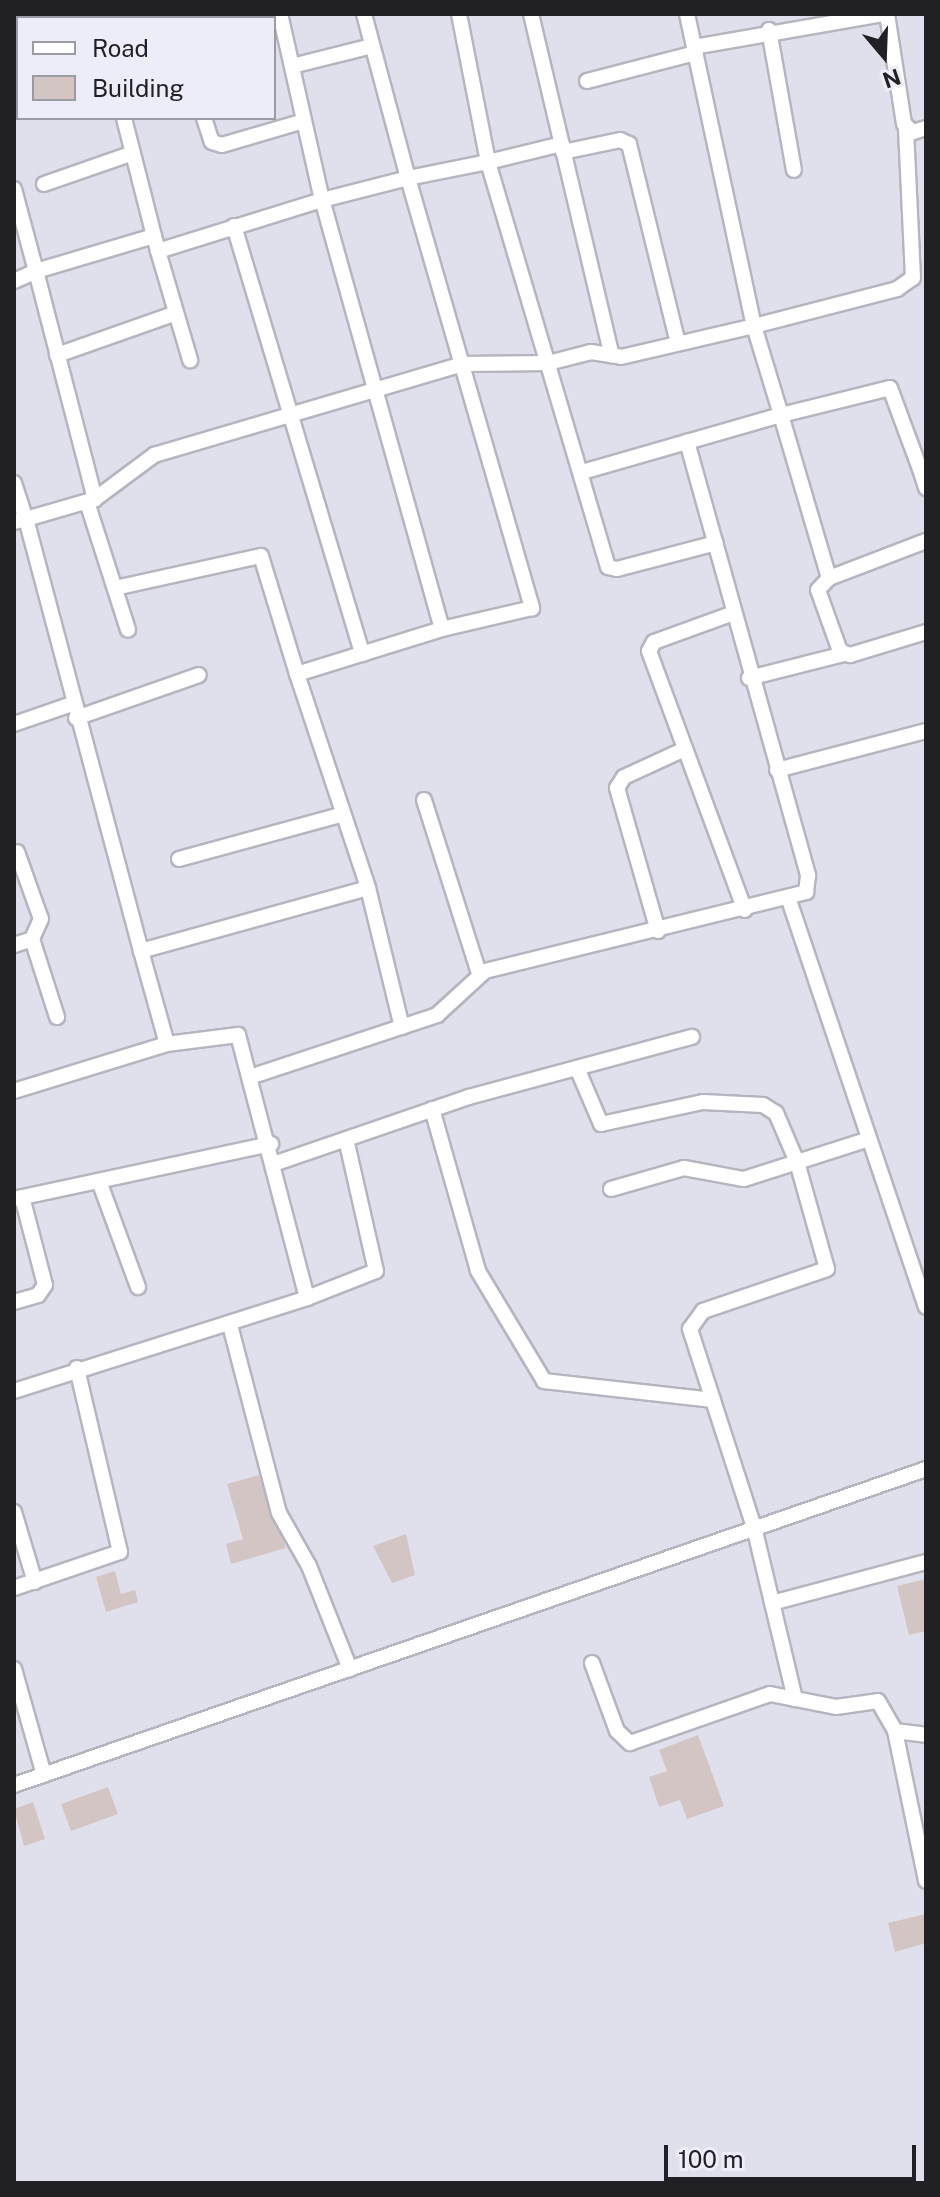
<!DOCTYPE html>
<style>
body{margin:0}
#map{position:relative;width:940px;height:2197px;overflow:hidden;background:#e0e0ec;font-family:"Public Sans",sans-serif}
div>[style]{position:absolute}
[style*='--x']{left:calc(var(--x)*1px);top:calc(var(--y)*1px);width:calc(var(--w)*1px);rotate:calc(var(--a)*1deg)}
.building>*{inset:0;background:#d3c5c3}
.roads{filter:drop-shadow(2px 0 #b5b5c0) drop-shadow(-2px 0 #b5b5c0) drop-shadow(0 2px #b5b5c0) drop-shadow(0 -2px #b5b5c0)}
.minor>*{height:14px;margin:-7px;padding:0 7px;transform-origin:7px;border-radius:7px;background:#fff}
span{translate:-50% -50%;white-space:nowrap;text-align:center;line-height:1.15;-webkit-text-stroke:6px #ededf9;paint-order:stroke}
.frame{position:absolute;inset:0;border:16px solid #212025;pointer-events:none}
.legend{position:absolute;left:16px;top:16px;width:260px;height:104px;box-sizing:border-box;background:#ededf9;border:2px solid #9b9ba4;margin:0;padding:10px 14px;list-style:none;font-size:24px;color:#212025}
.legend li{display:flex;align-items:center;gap:16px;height:40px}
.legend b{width:40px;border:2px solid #9b9ba4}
.north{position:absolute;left:844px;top:16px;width:80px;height:80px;-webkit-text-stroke:6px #ededf9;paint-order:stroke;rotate:161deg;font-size:22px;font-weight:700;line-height:32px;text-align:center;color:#212025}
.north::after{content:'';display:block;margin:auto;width:28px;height:36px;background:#212025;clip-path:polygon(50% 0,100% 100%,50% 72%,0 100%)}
.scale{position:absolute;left:664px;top:2145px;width:252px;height:36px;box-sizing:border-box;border:4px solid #212025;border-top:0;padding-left:10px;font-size:24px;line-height:28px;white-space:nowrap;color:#212025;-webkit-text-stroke:6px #ededf9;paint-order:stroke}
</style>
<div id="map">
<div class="building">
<i style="clip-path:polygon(259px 1475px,286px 1548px,231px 1564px,226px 1544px,243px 1539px,227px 1484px)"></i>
<i style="clip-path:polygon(406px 1534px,415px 1575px,392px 1583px,373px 1546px)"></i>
<i style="clip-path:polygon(115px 1571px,121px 1594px,135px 1590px,138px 1602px,106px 1612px,96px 1577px)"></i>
<i style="clip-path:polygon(926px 1579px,926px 1631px,909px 1635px,897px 1586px)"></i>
<i style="clip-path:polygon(698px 1735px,724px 1806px,687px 1819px,680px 1800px,659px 1807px,649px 1777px,667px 1771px,659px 1750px)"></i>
<i style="clip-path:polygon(108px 1787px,118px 1814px,71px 1831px,61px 1804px)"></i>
<i style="clip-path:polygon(33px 1802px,45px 1839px,24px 1846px,14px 1809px)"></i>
<i style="clip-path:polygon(926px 1914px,926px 1943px,895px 1952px,888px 1923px)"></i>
</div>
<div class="roads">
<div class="minor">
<i style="--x:97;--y:14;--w:4;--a:76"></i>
<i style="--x:172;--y:14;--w:5;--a:53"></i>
<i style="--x:364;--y:14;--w:170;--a:75"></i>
<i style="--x:408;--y:178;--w:448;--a:73.9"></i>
<i style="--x:532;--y:608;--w:92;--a:166.9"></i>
<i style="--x:442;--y:629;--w:445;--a:-105.6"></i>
<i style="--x:322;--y:200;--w:89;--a:-14.3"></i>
<i style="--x:408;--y:178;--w:82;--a:-11.3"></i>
<i style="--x:488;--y:162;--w:422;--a:73.5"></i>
<i style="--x:608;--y:567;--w:9;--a:13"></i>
<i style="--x:617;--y:569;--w:102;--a:-14.7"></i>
<i style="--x:459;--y:14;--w:151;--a:78.9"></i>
<i style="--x:488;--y:162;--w:76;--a:-13.7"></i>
<i style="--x:531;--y:14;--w:351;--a:76.7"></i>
<i style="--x:687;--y:14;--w:319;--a:77.9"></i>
<i style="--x:754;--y:326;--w:148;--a:-14.5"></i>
<i style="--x:897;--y:289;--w:19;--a:-35"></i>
<i style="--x:913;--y:278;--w:150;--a:-92.7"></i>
<i style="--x:887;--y:14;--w:111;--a:81.2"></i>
<i style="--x:904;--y:124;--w:12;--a:42"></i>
<i style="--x:913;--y:132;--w:14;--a:-17"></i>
<i style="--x:769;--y:30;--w:142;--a:79.9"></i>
<i style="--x:694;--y:47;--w:192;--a:-9.9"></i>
<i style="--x:292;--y:66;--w:82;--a:-14"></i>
<i style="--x:587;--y:81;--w:112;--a:-14.5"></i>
<i style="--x:14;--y:97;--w:4;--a:-14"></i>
<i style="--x:204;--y:118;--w:25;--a:72"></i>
<i style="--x:212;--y:142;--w:10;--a:17"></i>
<i style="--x:222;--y:145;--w:85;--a:-16.3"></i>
<i style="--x:563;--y:152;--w:58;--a:-11.9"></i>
<i style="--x:620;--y:140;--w:10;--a:24"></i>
<i style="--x:629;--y:144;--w:205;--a:76.2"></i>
<i style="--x:44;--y:184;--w:94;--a:-19.2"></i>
<i style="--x:14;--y:189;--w:85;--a:75"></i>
<i style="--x:36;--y:271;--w:123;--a:-16.5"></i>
<i style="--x:154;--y:236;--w:122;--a:-104.3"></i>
<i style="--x:234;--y:226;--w:447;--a:73.3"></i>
<i style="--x:154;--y:236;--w:16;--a:75"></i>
<i style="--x:158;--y:251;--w:172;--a:-17.3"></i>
<i style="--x:322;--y:200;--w:191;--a:-102.7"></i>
<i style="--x:158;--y:251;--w:114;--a:73.6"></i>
<i style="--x:14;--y:281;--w:24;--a:-24"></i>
<i style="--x:36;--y:271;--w:236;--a:75.5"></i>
<i style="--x:57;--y:355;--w:126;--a:-19.4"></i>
<i style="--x:920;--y:469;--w:20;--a:72"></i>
<i style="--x:582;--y:472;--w:207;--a:-16"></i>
<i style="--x:781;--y:415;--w:170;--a:73.6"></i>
<i style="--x:829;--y:578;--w:16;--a:133"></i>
<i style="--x:818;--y:590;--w:65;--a:70.2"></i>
<i style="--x:840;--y:651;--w:11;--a:22"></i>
<i style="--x:850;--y:655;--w:79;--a:-16.8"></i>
<i style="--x:14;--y:483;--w:38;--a:72"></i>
<i style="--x:26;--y:519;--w:12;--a:166"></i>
<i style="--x:87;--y:502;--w:134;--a:72.2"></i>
<i style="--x:829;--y:578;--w:104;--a:-20.9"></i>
<i style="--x:115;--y:588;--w:149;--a:-12.4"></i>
<i style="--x:261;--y:556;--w:123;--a:73"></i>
<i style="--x:731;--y:614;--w:82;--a:160"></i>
<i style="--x:654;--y:642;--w:10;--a:119"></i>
<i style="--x:649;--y:651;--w:276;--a:69.7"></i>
<i style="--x:442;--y:629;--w:152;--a:162.8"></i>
<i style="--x:297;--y:674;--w:225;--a:71.6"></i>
<i style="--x:368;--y:888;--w:236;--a:164.5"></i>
<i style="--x:141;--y:951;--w:447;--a:-104.9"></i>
<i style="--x:26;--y:519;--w:72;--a:-16.2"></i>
<i style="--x:95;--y:499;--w:74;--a:-36.7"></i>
<i style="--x:154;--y:455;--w:322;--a:-16.4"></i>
<i style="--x:463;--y:364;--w:85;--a:-0.7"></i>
<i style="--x:548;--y:363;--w:44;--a:-14.3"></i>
<i style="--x:591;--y:352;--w:30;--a:9"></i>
<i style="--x:621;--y:357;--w:137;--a:-13.1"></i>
<i style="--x:754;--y:326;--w:93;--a:73.1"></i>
<i style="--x:781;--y:415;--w:112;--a:-13.9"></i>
<i style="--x:890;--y:388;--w:86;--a:69.7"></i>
<i style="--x:920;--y:469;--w:6;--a:-9"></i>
<i style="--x:749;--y:678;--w:98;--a:-14.2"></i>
<i style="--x:76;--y:718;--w:130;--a:-19.3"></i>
<i style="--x:14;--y:724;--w:61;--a:-19"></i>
<i style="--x:777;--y:770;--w:154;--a:-14.7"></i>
<i style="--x:424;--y:800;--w:182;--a:72.4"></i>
<i style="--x:179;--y:859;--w:170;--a:-15.3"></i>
<i style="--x:368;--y:888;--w:143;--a:76.3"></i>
<i style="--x:789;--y:900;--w:429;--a:71.4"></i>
<i style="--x:658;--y:931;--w:149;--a:-106"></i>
<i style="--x:617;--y:788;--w:13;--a:-58"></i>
<i style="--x:624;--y:777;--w:67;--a:-24.7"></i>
<i style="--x:32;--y:939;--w:82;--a:72.2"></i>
<i style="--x:14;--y:945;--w:19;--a:-18"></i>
<i style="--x:32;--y:939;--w:22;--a:-66"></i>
<i style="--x:41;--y:919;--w:71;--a:-109.7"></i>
<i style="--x:577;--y:1068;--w:61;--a:66.8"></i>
<i style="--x:601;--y:1124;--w:104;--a:-12.2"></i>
<i style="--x:703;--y:1102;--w:60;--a:2.9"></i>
<i style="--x:763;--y:1105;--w:15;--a:32"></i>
<i style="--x:776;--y:1113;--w:53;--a:66.8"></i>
<i style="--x:797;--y:1162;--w:111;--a:74.3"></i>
<i style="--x:827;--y:1269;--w:131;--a:161.3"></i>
<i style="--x:703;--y:1311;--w:22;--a:126"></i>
<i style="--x:690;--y:1329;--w:208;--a:72.1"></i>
<i style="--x:754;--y:1527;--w:177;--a:76.6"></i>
<i style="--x:253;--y:1076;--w:194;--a:-18.3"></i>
<i style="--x:437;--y:1015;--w:65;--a:-42.5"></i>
<i style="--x:485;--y:971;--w:331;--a:-13.8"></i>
<i style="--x:806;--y:892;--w:17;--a:-83"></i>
<i style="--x:808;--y:875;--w:450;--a:-105.6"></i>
<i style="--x:14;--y:1091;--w:160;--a:-17.1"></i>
<i style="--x:432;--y:1109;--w:168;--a:74.1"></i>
<i style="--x:478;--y:1271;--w:128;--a:59"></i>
<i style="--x:544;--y:1381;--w:170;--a:6.4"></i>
<i style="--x:276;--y:1163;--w:204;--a:-18.9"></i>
<i style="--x:469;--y:1097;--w:231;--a:-15.1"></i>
<i style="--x:99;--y:1181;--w:113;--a:69.8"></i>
<i style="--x:611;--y:1189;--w:76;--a:-16"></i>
<i style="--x:684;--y:1168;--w:61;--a:10.4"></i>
<i style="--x:744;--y:1179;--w:131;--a:-17.7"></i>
<i style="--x:14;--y:1199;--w:263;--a:-12.1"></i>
<i style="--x:307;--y:1298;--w:74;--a:-21.4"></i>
<i style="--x:376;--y:1271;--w:135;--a:-102.8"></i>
<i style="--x:14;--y:1302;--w:25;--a:-16"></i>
<i style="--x:38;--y:1295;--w:12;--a:-55"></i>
<i style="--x:45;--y:1285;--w:91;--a:-104.6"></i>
<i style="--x:230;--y:1325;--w:194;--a:75.4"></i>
<i style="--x:279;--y:1513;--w:61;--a:60.5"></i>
<i style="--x:309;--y:1566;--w:111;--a:68.3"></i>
<i style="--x:14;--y:1391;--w:307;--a:-17.6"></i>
<i style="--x:307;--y:1298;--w:272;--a:-104.7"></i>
<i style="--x:238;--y:1035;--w:72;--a:172.8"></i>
<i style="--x:167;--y:1044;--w:97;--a:-105.6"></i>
<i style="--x:14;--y:1512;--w:73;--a:73.3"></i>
<i style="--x:14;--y:1588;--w:112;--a:-18.8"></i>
<i style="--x:120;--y:1552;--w:189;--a:-103.2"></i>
<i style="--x:772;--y:1603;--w:159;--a:-14.9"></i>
<i style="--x:592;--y:1663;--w:72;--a:69.8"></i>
<i style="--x:617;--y:1731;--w:18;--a:43"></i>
<i style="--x:630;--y:1743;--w:148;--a:-19.3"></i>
<i style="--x:770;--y:1694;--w:67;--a:11.1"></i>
<i style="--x:836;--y:1707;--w:42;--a:-8.1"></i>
<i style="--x:878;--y:1701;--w:34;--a:60"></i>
<i style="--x:895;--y:1731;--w:31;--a:7"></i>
<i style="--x:14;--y:1669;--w:110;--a:74.2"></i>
<i style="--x:895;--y:1731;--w:153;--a:78.3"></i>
<i style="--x:14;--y:1785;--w:965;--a:-19.11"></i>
</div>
</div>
<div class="frame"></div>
<ul class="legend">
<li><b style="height:10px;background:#fff"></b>Road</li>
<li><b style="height:22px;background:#d3c5c3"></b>Building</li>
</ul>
<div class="north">N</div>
<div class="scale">100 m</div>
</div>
